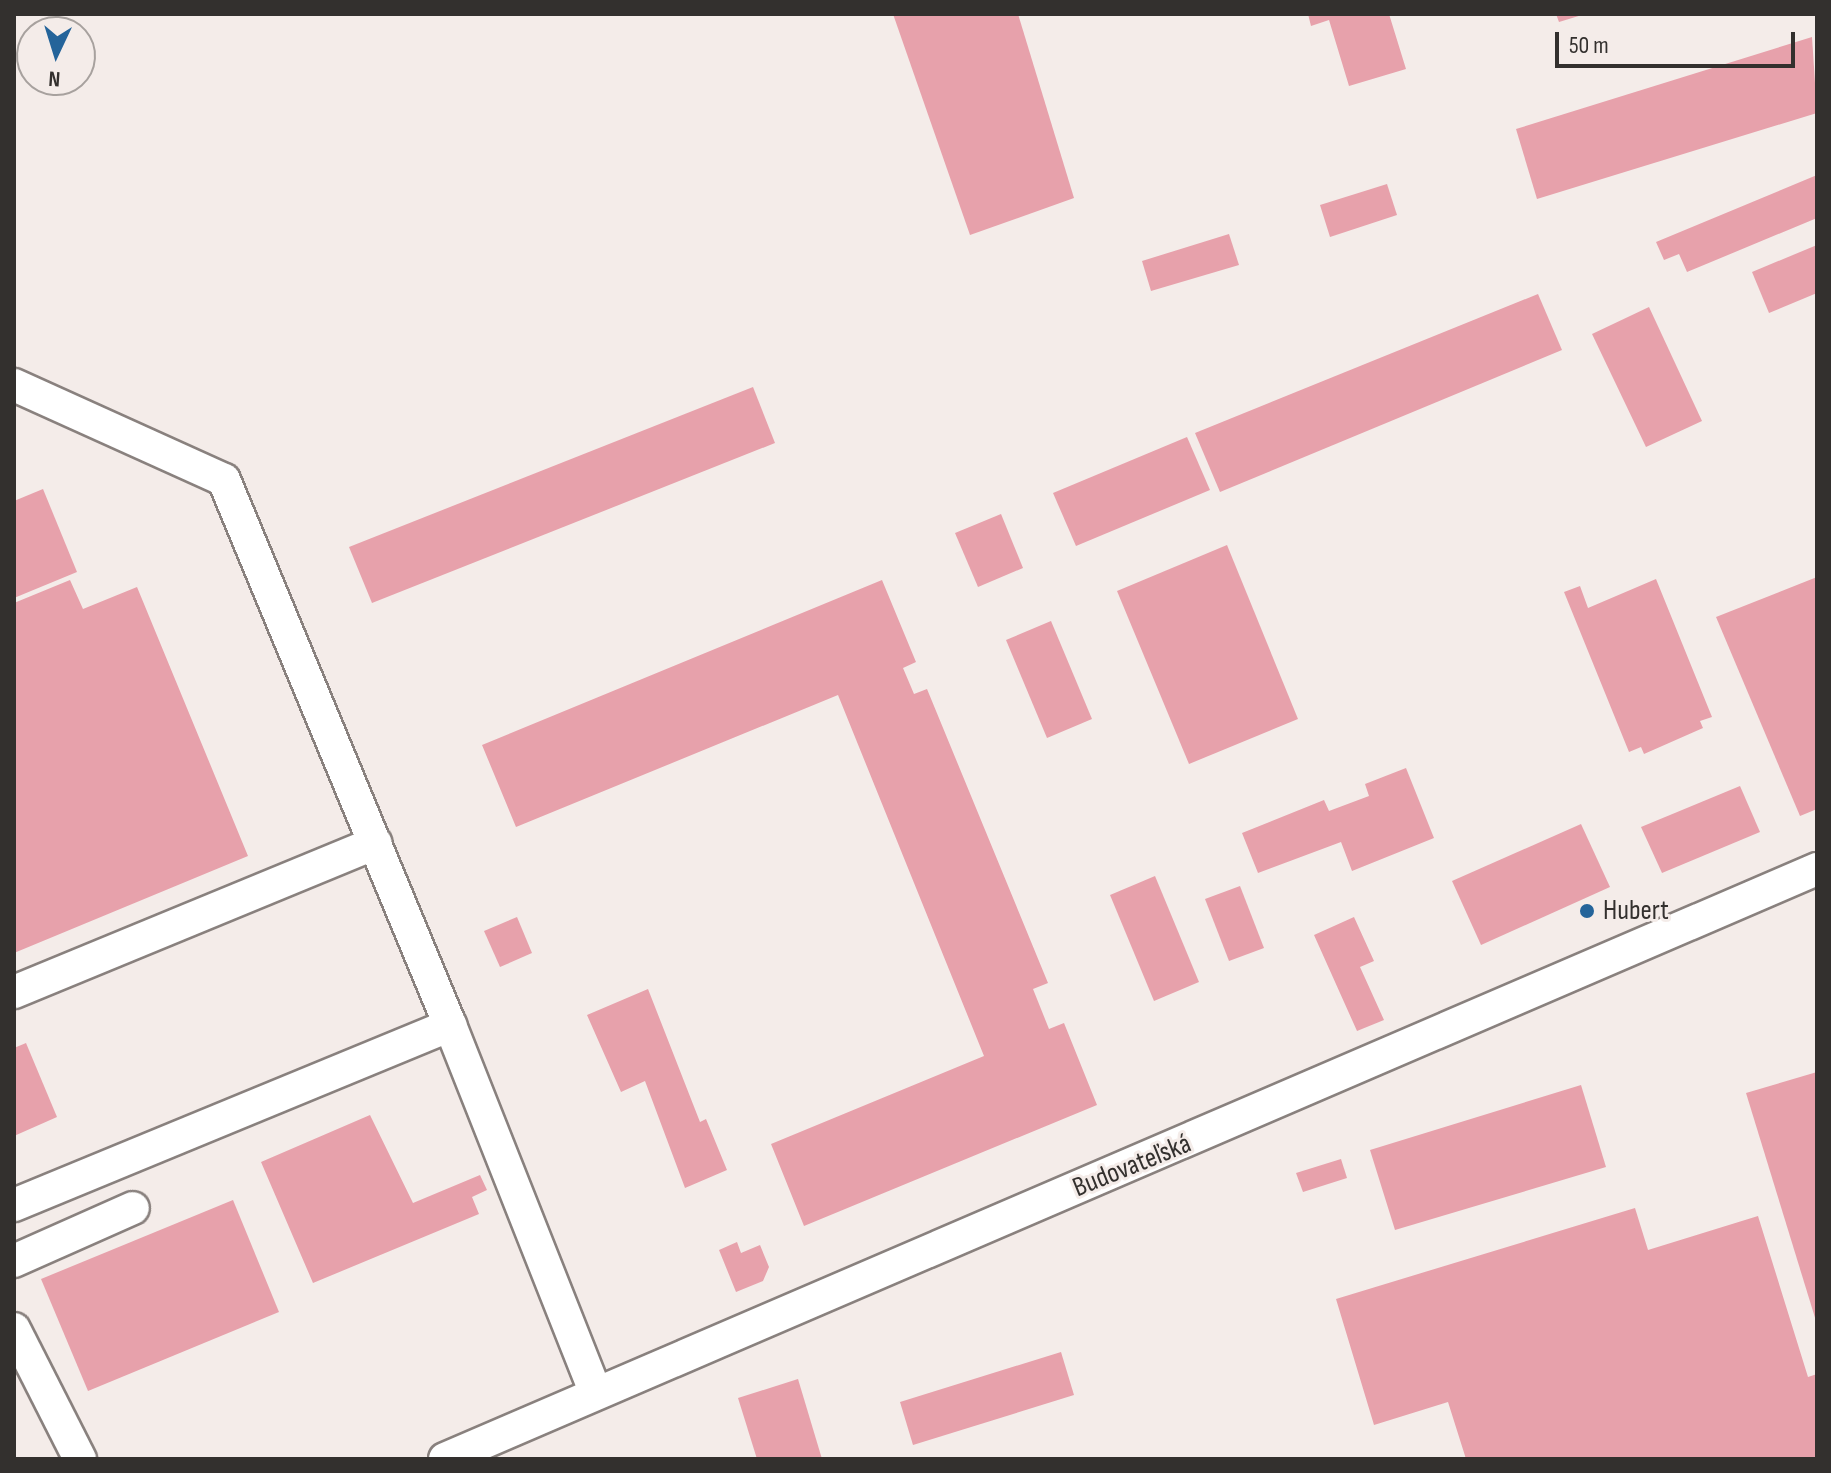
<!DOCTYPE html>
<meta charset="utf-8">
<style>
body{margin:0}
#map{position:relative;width:1831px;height:1473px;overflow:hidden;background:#f4ece9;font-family:"Sofia Sans Condensed",sans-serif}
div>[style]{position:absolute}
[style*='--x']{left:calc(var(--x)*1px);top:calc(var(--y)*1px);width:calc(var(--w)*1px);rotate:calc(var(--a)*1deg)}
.building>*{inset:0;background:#e7a1ab}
.roads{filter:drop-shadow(2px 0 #89817e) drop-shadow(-2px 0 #89817e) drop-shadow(0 2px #89817e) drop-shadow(0 -2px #89817e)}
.minor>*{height:32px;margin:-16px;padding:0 16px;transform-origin:16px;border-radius:16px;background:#fff}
.dots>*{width:22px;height:22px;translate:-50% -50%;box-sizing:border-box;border:4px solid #f4ece9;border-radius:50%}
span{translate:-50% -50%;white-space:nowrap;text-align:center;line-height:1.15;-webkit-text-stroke:6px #f4ece9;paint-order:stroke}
.poi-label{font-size:28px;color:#33302e}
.left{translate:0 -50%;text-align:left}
.street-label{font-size:28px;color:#33302e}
.frame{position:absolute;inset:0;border:16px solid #33302e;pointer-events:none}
.north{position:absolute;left:16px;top:16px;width:80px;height:80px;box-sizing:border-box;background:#f4ece9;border:2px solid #a7a19e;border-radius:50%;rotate:184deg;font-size:22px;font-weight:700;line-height:32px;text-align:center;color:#33302e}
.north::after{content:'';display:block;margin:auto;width:28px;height:36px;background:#24649a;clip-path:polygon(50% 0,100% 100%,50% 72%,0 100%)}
.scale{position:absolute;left:1555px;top:32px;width:240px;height:36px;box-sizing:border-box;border:4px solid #33302e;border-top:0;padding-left:10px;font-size:24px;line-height:28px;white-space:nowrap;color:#33302e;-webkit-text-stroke:6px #f4ece9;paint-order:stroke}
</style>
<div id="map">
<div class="building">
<i style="clip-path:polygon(893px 14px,1018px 14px,1074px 198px,970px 235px)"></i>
<i style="clip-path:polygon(1308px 14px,1389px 14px,1406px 69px,1349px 86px,1329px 20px,1311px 26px)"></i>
<i style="clip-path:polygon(1556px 14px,1582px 14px,1582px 15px,1559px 22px)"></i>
<i style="clip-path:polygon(1812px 37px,1817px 113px,1537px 199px,1516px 129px)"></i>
<i style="clip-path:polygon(1817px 175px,1817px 218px,1687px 272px,1679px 254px,1664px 260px,1656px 242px)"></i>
<i style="clip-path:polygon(1387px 184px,1397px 215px,1330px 237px,1320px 205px)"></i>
<i style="clip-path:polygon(1229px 234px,1239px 265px,1151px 291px,1142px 261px)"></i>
<i style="clip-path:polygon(1817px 245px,1817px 293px,1769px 313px,1752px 272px)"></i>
<i style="clip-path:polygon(1538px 294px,1562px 350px,1220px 492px,1195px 433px)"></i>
<i style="clip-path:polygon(1649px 307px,1702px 421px,1646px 447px,1592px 334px)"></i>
<i style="clip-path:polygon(753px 387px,775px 443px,372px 603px,349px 547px)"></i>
<i style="clip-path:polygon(1187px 437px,1210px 490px,1076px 546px,1053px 493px)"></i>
<i style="clip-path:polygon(43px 489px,77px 572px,14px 598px,14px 501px)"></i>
<i style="clip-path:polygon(1001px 514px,1023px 568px,978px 587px,955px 533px)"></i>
<i style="clip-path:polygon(1227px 545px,1298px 719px,1189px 764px,1117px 591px)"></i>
<i style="clip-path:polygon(1817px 577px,1817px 809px,1800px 816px,1716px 617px)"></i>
<i style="clip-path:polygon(1656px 579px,1712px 717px,1700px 721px,1703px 728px,1644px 754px,1641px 747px,1629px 752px,1564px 592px,1580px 586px,1588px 608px)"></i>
<i style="clip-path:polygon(70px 580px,83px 609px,137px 587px,248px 856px,14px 953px,14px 603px)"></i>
<i style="clip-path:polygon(882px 580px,916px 662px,903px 668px,914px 694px,927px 689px,1048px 983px,1033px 989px,1049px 1029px,1064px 1023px,1097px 1105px,804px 1226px,771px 1144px,984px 1056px,838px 695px,516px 827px,482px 745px)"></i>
<i style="clip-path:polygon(1051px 621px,1092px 719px,1047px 738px,1006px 640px)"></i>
<i style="clip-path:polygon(1406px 768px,1434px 838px,1352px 871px,1341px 842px,1258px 873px,1242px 833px,1324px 800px,1329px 811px,1369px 796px,1365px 784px)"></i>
<i style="clip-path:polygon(1740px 786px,1760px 832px,1662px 873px,1641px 827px)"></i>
<i style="clip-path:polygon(1581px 824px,1610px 887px,1481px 945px,1452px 881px)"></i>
<i style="clip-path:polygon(1155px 876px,1199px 982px,1154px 1001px,1110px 895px)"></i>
<i style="clip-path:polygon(1240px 886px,1264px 948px,1229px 961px,1205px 899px)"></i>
<i style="clip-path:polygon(517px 917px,532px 953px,500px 967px,484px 931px)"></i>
<i style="clip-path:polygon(1354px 917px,1374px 961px,1360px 967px,1384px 1020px,1357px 1031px,1314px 935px)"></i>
<i style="clip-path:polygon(648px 989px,700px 1122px,706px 1119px,727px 1170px,685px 1188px,645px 1081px,621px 1092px,587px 1015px)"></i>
<i style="clip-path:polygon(26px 1043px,57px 1117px,14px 1136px,14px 1048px)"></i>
<i style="clip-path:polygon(1817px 1072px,1817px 1320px,1816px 1321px,1746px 1093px)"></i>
<i style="clip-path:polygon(1581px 1085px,1606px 1167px,1395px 1230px,1370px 1150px)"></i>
<i style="clip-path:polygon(370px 1115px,413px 1203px,480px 1175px,487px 1190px,472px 1197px,479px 1214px,313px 1283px,261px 1162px)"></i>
<i style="clip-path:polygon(1341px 1159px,1347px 1178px,1303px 1192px,1296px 1173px)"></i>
<i style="clip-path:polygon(233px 1200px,279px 1312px,88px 1391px,41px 1279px)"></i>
<i style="clip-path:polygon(1635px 1208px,1648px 1250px,1758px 1216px,1808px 1377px,1817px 1374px,1817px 1459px,1466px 1459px,1448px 1402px,1374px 1425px,1336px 1299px)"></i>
<i style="clip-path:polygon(737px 1242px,741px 1253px,760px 1245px,769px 1267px,763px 1281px,736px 1292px,719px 1250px)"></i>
<i style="clip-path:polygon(1061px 1352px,1074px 1395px,913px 1445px,900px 1402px)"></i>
<i style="clip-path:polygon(798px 1379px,822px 1459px,757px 1459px,738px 1398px)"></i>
</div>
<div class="roads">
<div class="minor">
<i style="--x:14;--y:385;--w:230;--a:24.3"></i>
<i style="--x:224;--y:480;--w:590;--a:67.48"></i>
<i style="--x:14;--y:992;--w:391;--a:-22.4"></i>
<i style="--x:14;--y:1205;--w:472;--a:-22.4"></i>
<i style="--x:450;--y:1025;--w:396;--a:68.4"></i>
<i style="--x:14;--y:1261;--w:130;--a:-24"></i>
<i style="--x:14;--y:1329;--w:146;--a:63.1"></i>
<i style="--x:445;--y:1459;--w:1493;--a:-23.27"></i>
</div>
</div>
<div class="dots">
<i style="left:1587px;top:911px;background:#24649a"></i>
</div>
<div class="poi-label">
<span class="left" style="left:1603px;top:911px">Hubert</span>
</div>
<div class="street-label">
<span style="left:1132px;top:1166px;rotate:-22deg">Budovateľská</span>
</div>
<div class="frame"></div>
<div class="north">N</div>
<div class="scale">50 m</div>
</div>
